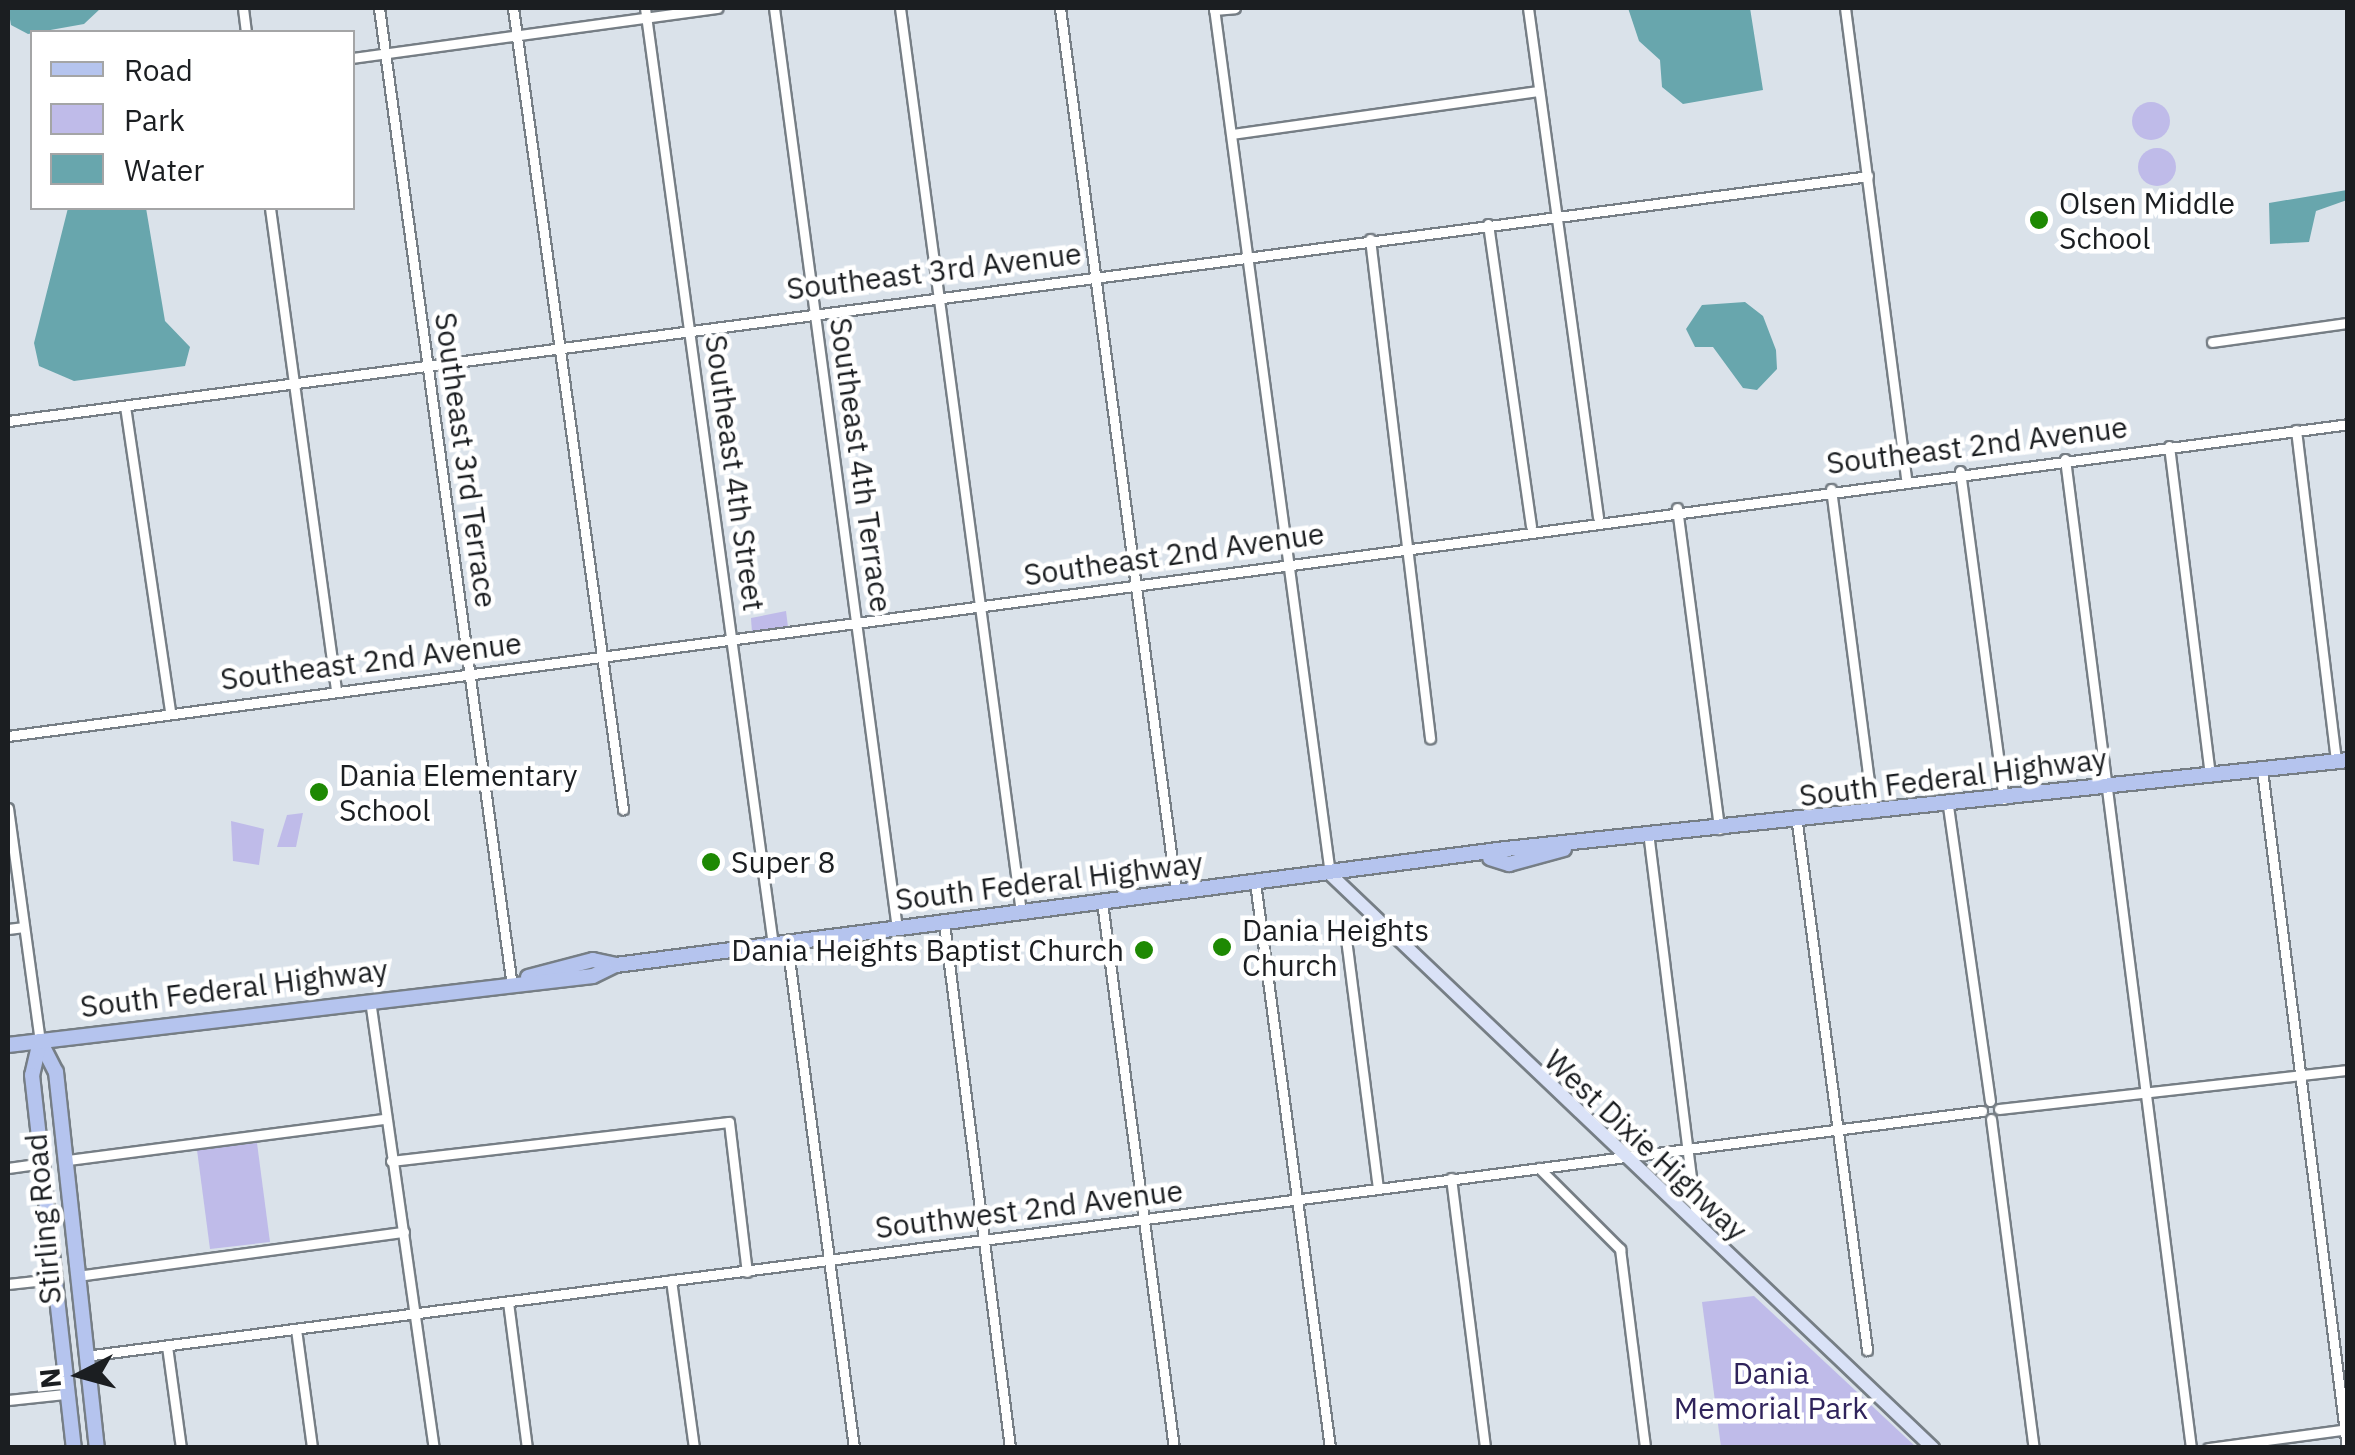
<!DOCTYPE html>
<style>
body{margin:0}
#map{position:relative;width:2355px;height:1455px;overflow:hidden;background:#dae2ea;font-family:"IBM Plex Sans",sans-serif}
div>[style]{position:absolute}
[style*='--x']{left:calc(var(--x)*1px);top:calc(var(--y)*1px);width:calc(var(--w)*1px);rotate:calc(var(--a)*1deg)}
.green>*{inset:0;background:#bfbbe9}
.round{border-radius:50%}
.water>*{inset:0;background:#68a6ad}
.roads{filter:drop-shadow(2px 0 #767e85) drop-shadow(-2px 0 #767e85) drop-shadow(0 2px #767e85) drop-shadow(0 -2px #767e85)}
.minor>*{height:9px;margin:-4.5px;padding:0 4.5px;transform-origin:4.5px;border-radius:4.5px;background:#fff}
.secondary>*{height:12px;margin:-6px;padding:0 6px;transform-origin:6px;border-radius:6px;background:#dae2f7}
.primary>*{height:14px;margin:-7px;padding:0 7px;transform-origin:7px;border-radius:7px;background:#b5c4ee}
.dots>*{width:28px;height:28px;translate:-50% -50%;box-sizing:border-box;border:5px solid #fff;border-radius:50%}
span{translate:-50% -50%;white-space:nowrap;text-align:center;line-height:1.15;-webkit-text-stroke:9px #fff;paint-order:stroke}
.poi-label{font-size:30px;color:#1b1e21}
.left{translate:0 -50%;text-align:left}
.right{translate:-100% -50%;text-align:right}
.street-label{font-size:30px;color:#1b1e21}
.park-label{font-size:30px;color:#2f235b}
.frame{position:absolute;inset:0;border:10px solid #1b1e21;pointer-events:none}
.legend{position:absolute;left:30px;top:30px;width:325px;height:180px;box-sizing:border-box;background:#fff;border:2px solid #a4a5a6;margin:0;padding:12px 18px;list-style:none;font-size:30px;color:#1b1e21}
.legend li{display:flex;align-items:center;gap:20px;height:50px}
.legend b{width:50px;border:2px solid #a4a5a6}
.north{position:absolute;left:30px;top:1325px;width:100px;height:100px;-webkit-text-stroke:8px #fff;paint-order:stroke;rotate:264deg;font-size:28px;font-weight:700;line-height:40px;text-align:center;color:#1b1e21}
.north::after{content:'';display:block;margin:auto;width:35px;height:45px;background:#1b1e21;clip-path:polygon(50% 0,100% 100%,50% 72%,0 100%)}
</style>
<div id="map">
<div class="green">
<i class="round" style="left:2132px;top:102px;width:38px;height:38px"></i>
<i class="round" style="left:2138px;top:148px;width:38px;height:38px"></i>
<i style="clip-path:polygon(786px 611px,788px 627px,752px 633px,751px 618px)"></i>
<i style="clip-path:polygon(303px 813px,296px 847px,277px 847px,287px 815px)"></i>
<i style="clip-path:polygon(231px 821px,264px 829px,259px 865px,233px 861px)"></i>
<i style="clip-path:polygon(257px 1143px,270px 1242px,210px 1249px,197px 1150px)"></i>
<i style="clip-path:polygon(1754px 1296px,1916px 1447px,1721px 1447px,1702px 1302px)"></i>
</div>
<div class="water">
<i style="clip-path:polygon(8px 8px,101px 8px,84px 24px,28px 34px,11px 25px)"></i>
<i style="clip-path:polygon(1628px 8px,1750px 8px,1763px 90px,1683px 104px,1662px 87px,1660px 60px,1639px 41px)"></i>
<i style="clip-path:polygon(2347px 190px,2347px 200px,2316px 211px,2309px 242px,2270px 244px,2269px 203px)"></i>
<i style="clip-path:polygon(68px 208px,146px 208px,165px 321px,190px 347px,185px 366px,74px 381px,39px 366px,34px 343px)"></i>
<i style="clip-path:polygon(1745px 302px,1763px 316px,1776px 350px,1777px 369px,1757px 390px,1743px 388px,1713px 347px,1695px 347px,1686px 329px,1702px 305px)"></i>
</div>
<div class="roads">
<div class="minor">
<i style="--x:243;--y:8;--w:24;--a:83"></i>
<i style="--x:379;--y:8;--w:980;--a:82.26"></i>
<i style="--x:513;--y:8;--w:809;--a:82.18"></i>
<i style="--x:645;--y:8;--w:946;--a:82.22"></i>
<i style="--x:774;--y:8;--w:929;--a:82.39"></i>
<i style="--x:900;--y:8;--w:913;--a:82.38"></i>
<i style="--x:1060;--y:8;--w:892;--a:82.52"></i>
<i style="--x:1214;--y:8;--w:874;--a:82.37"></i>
<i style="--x:1528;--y:8;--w:514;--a:82.17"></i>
<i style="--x:1845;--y:8;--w:474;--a:82.6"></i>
<i style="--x:1214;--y:10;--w:21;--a:-5"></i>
<i style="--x:352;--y:58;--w:369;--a:-7.8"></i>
<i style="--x:1232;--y:134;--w:310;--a:-8"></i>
<i style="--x:270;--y:208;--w:486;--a:82.2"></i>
<i style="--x:1488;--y:224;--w:305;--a:81.9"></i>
<i style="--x:1370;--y:239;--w:503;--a:83.14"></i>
<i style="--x:2212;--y:342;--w:137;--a:-8"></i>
<i style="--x:125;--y:406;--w:309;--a:81.6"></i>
<i style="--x:8;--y:421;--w:1876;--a:-7.5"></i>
<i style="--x:2296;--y:430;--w:333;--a:83.1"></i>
<i style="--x:2169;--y:446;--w:333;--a:82.9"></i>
<i style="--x:2065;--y:459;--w:997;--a:82.74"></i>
<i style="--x:1960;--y:471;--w:331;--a:82.4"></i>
<i style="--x:1831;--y:489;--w:326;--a:82.6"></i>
<i style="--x:1677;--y:508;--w:324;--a:82.5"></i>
<i style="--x:8;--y:736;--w:2361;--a:-7.59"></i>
<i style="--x:2262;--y:770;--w:683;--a:82.85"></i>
<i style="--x:1948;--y:806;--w:298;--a:81.9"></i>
<i style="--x:8;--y:808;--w:235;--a:82.2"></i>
<i style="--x:1797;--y:823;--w:532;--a:82.43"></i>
<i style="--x:1649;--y:840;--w:387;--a:82.9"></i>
<i style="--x:1255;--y:882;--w:571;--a:82.45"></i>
<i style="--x:1102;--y:902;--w:551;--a:82.49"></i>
<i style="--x:944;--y:923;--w:529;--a:82.83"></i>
<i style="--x:8;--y:929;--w:16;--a:-7"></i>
<i style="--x:1345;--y:931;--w:259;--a:82.7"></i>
<i style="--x:787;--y:943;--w:509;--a:82.44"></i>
<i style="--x:370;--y:1000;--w:453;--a:81.9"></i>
<i style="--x:1999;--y:1109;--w:351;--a:-6.4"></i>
<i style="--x:1991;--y:1119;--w:332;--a:82.6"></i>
<i style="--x:68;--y:1160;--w:320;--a:-7.4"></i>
<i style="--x:391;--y:1161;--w:340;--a:-6.6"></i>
<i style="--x:729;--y:1122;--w:151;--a:83.2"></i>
<i style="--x:8;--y:1168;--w:36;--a:-8"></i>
<i style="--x:1539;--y:1168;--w:115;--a:45"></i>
<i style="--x:1620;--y:1249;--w:201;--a:82.8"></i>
<i style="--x:1451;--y:1178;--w:272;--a:82.8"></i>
<i style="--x:77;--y:1276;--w:330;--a:-7.7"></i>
<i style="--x:671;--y:1280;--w:170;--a:82.2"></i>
<i style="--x:8;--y:1284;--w:46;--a:-6.2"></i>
<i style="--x:508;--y:1302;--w:147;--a:82.6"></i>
<i style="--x:296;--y:1329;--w:120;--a:82.3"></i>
<i style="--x:167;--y:1346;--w:103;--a:82.2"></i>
<i style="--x:85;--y:1356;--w:1913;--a:-7.36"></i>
<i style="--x:8;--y:1400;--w:57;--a:-6"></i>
<i style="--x:2208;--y:1448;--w:141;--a:-7.7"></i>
</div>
<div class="secondary">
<i style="--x:1330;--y:874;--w:833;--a:43.59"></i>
</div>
<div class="primary">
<i style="--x:1490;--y:858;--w:20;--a:18"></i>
<i style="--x:1509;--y:864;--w:57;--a:-15.3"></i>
<i style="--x:528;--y:977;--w:67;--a:-14.7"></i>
<i style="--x:593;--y:960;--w:24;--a:12"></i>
<i style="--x:40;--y:1041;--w:35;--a:63"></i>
<i style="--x:56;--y:1072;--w:378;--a:83.8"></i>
<i style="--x:40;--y:1041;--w:35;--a:103"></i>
<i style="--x:32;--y:1075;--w:375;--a:83.6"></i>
<i style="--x:8;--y:1045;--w:589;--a:-6.73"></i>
<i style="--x:593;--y:976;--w:25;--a:-26"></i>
<i style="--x:616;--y:965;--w:898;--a:-7.43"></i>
<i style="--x:1506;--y:849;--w:847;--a:-6.03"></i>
</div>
</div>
<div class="dots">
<i style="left:2039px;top:220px;background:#1e8903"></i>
<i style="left:319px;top:792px;background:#1e8903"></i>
<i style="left:711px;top:862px;background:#1e8903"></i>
<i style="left:1222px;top:947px;background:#1e8903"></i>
<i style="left:1144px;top:950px;background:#1e8903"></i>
</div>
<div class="poi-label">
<span class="left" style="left:2059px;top:220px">Olsen Middle<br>School</span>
<span class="left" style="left:339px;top:792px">Dania Elementary<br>School</span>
<span class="left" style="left:731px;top:862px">Super 8</span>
<span class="left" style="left:1242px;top:947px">Dania Heights<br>Church</span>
<span class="right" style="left:1124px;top:950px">Dania Heights Baptist Church</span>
</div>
<div class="street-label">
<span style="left:934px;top:271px;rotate:-7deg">Southeast 3rd Avenue</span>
<span style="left:1977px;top:445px;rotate:-7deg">Southeast 2nd Avenue</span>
<span style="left:466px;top:460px;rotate:82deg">Southeast 3rd Terrace</span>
<span style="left:861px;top:465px;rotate:82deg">Southeast 4th Terrace</span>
<span style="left:735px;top:473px;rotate:82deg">Southeast 4th Street</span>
<span style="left:1174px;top:554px;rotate:-8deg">Southeast 2nd Avenue</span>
<span style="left:371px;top:661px;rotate:-7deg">Southeast 2nd Avenue</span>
<span style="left:1953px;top:777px;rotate:-7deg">South Federal Highway</span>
<span style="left:1049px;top:881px;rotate:-7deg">South Federal Highway</span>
<span style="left:234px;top:988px;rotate:-7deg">South Federal Highway</span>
<span style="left:1646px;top:1145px;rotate:43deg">West Dixie Highway</span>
<span style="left:1029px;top:1209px;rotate:-7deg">Southwest 2nd Avenue</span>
<span style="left:43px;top:1219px;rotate:-95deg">Stirling Road</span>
</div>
<div class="park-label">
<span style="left:1771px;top:1390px">Dania<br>Memorial Park</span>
</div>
<div class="frame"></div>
<ul class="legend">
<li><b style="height:12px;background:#b5c4ee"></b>Road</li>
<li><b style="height:28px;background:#bfbbe9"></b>Park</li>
<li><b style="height:28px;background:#68a6ad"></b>Water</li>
</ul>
<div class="north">N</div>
</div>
